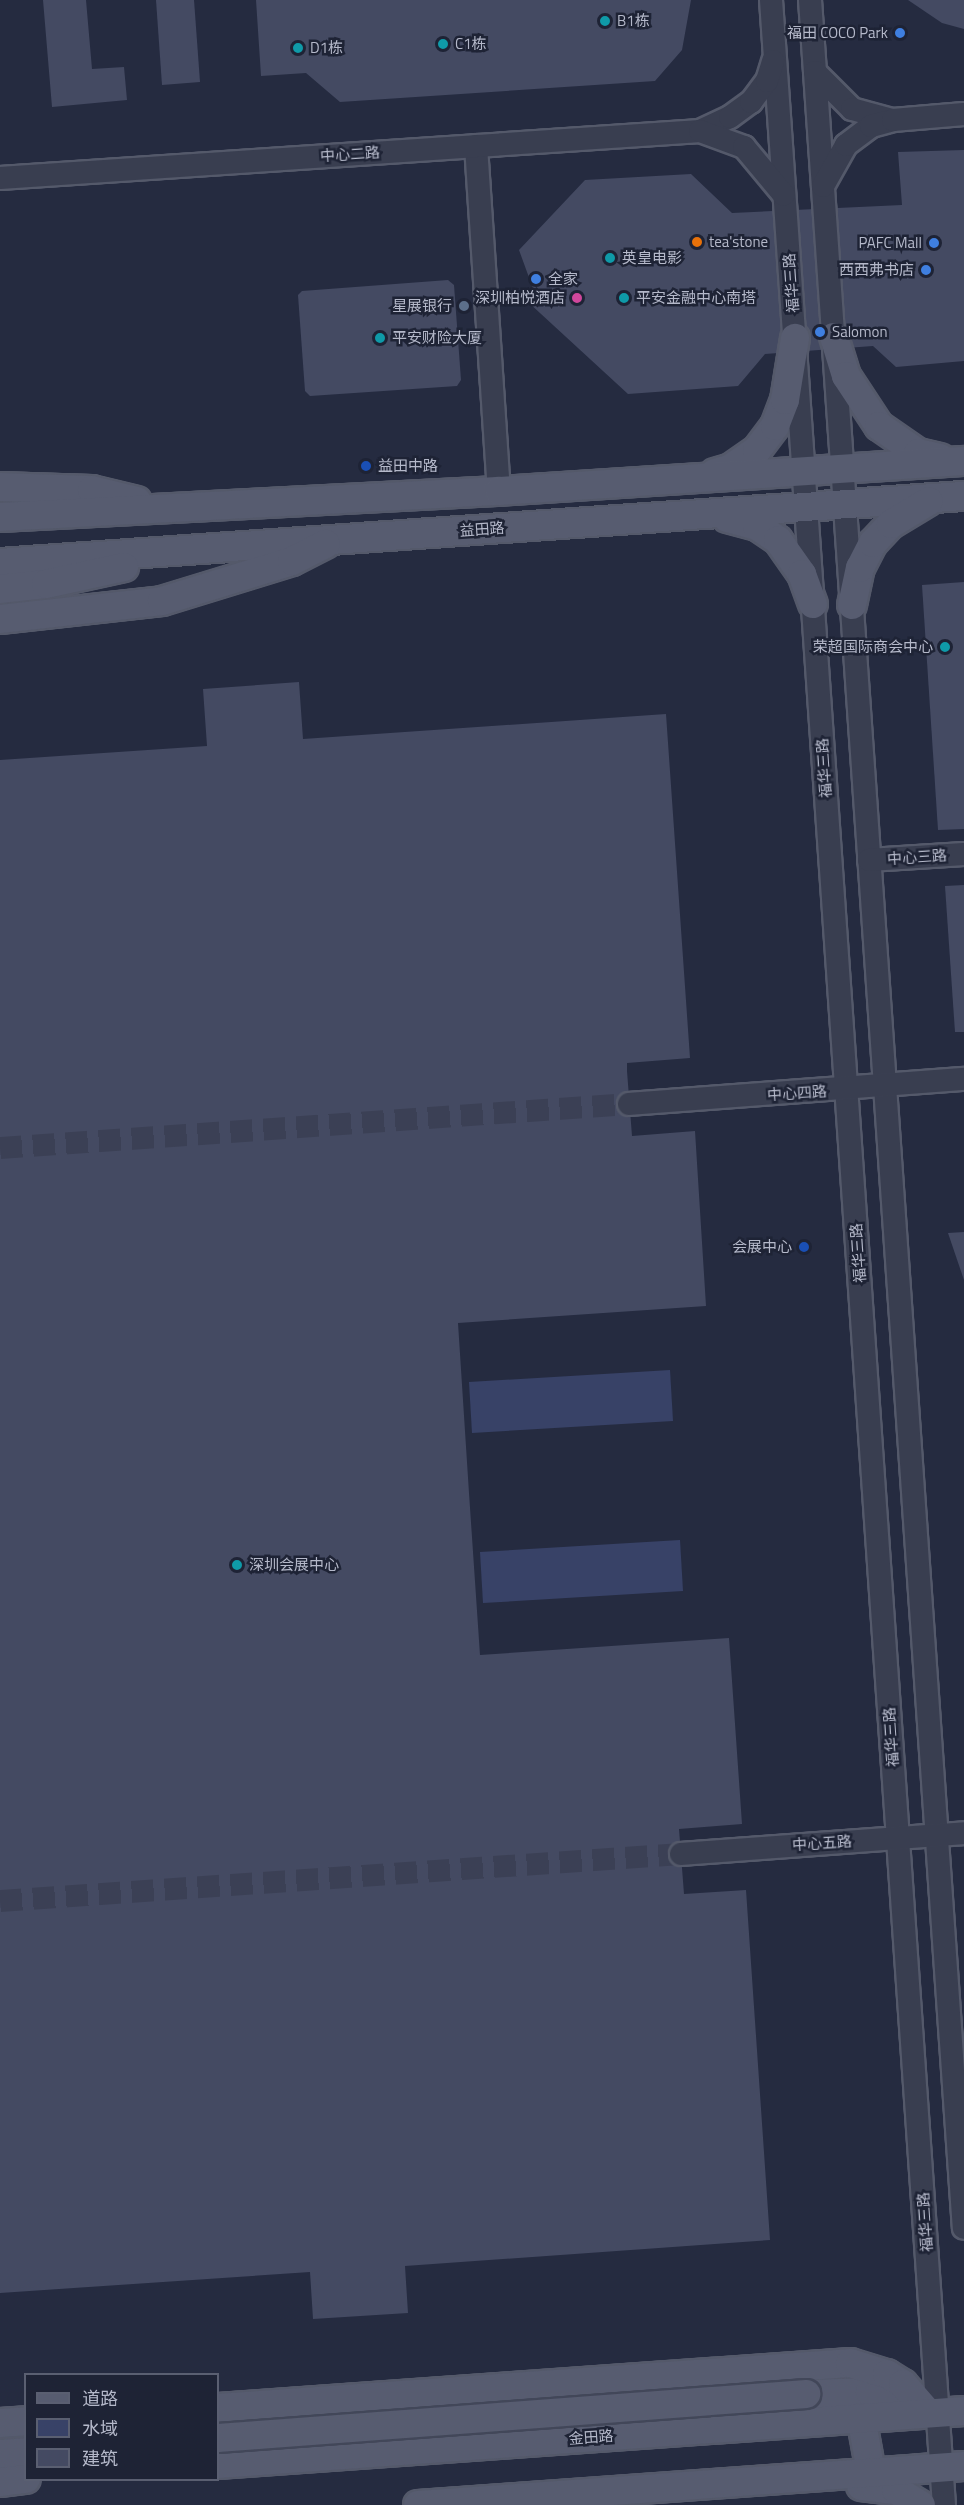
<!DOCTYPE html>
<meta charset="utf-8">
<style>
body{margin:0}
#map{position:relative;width:964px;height:2505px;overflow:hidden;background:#252b40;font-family:"Titillium Web","Noto Sans SC",sans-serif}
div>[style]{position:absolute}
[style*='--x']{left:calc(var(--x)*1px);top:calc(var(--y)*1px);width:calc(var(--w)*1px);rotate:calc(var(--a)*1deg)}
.water>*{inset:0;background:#384267}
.building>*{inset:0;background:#444a62}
.minor-tunnel>*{height:22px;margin-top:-11px;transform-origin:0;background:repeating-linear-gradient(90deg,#3b4055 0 22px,transparent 0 33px)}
.roads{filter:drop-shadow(2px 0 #54596a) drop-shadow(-2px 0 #54596a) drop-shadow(0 2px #54596a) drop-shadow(0 -2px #54596a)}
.minor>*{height:22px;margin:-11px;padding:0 11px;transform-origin:11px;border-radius:11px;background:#393e50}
.major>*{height:28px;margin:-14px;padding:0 14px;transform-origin:14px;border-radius:14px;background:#575c70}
.bridges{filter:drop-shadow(2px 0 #424759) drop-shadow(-2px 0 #424759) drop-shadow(0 2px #424759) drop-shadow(0 -2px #424759)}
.major-bridge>*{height:28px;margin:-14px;padding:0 14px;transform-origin:14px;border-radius:14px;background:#575c70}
.dots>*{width:16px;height:16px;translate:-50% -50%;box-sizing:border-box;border:3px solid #1e2335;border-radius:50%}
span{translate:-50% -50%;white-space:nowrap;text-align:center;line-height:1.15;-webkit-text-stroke:5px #1e2335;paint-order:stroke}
.poi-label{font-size:15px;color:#b5b9ca}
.left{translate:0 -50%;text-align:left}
.right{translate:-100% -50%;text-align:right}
.street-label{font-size:15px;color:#b5b9ca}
.legend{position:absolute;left:24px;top:2373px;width:195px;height:108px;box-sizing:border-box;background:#1e2335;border:2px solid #5a5f71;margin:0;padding:8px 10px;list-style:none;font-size:18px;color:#b5b9ca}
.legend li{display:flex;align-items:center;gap:12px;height:30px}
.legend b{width:30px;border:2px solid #5a5f71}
</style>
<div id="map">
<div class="water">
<i style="clip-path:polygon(670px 1370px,673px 1421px,472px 1433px,469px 1382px)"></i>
<i style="clip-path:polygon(680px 1540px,683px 1591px,483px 1603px,480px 1552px)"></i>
</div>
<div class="building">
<i style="clip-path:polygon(43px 0,86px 0,92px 69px,124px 67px,127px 100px,52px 107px)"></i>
<i style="clip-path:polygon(156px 0,194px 0,200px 82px,162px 85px)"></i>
<i style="clip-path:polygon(256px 0,691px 0,682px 50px,655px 81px,340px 102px,306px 73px,261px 76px)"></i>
<i style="clip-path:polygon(908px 0,964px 0,964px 29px,942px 23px)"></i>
<i style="clip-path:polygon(964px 150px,964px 361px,896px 367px,873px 346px,765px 354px,738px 386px,628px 394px,528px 302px,535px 294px,519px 250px,585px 180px,691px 174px,732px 213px,902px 205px,898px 152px)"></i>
<i style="clip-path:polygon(448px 280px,454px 285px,461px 380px,457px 386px,310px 396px,305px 391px,298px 295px,302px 291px)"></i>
<i style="clip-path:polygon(964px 582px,964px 829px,938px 830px,922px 585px)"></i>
<i style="clip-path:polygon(299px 682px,303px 739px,666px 714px,690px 1058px,627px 1063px,627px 1071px,632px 1136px,695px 1131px,706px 1306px,458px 1323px,469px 1493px,480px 1655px,729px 1638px,742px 1824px,679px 1829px,684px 1894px,746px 1890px,770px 2240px,405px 2266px,408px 2313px,313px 2319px,310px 2272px,0 2293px,0 760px,207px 746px,203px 689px)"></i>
<i style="clip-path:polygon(964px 885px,964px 1032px,955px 1032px,945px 886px)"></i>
<i style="clip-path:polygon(964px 1232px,964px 1280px,948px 1233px)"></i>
</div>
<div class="minor-tunnel">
<i style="--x:0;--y:1148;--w:631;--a:-4"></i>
<i style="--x:0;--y:1901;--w:683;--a:-3.95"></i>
</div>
<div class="roads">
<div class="minor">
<i style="--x:771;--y:0;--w:2511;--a:86.05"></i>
<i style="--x:810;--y:0;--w:2233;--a:86.05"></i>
<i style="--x:815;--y:72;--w:52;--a:45"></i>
<i style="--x:852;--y:109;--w:41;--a:15.4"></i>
<i style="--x:700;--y:131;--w:33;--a:-25"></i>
<i style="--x:730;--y:117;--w:26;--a:-36"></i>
<i style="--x:751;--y:102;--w:26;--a:-53"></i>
<i style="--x:767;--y:81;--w:21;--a:-73"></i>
<i style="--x:476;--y:146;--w:346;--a:86.2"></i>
<i style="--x:0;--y:178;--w:702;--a:-3.84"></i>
<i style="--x:700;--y:131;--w:47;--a:20"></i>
<i style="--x:744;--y:147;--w:62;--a:50.2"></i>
<i style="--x:823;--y:186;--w:47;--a:-60.7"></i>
<i style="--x:846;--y:145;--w:31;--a:-37"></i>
<i style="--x:871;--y:126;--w:23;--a:-15"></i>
<i style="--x:893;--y:120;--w:71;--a:-4.8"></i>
<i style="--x:869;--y:860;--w:95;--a:-3.6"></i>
<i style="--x:629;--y:1104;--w:336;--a:-4.3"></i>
<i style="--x:681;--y:1854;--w:284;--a:-4.2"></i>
</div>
<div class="major">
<i style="--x:834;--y:337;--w:41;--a:72.9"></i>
<i style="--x:846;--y:376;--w:60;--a:56.6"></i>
<i style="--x:879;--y:426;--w:47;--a:34.7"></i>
<i style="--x:918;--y:453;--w:23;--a:13"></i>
<i style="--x:715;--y:473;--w:17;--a:-17"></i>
<i style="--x:731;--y:468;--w:32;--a:-35"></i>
<i style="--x:757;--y:450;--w:30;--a:-53"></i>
<i style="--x:775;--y:426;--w:28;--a:-69"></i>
<i style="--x:785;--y:400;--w:63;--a:-80.8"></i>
<i style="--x:0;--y:487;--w:92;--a:1.9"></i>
<i style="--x:92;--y:490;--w:46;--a:13.7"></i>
<i style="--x:0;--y:517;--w:500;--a:-3"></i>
<i style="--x:499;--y:491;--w:466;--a:-3.7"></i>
<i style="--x:727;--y:518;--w:31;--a:15"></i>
<i style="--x:757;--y:526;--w:25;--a:34"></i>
<i style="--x:778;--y:540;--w:42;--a:54.8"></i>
<i style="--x:802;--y:574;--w:32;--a:70"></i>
<i style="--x:0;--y:563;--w:966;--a:-3.98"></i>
<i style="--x:0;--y:589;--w:46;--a:-6.2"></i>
<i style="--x:46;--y:584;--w:80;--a:-12.3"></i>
<i style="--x:852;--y:605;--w:38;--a:-78"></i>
<i style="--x:860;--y:568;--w:28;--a:-63"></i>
<i style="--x:873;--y:543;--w:26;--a:-47"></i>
<i style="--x:891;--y:524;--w:44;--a:-31.2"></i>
<i style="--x:0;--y:619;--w:163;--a:-6.3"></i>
<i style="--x:162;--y:601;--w:136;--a:-17.1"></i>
<i style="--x:292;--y:561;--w:38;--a:-27"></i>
<i style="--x:806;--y:2394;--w:64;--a:-1.8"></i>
<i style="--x:870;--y:2392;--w:51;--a:19.5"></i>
<i style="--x:218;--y:2408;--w:634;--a:-4.07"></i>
<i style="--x:850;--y:2363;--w:39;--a:17"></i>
<i style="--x:887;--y:2374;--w:19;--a:32"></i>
<i style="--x:903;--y:2384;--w:38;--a:49"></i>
<i style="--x:861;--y:2417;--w:56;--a:79.7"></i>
<i style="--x:0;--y:2423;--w:26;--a:-4"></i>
<i style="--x:0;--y:2454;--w:26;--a:-4"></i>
<i style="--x:218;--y:2464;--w:748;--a:-4.06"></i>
<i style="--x:0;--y:2482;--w:26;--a:-7"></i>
<i style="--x:861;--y:2486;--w:35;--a:7"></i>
<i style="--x:896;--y:2490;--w:29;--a:31"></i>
<i style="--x:418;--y:2505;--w:547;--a:-4.09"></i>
</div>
</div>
<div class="bridges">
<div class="major-bridge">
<i style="--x:218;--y:2438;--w:590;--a:-4.28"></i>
</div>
</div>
<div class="dots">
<i style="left:605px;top:21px;background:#0f9aa8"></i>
<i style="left:900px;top:33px;background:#3f7fe0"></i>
<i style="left:443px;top:44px;background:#0f9aa8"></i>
<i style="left:298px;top:48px;background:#0f9aa8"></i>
<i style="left:697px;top:242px;background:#e8710a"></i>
<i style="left:934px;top:243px;background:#3f7fe0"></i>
<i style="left:610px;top:258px;background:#0f9aa8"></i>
<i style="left:926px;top:270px;background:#3f7fe0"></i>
<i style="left:536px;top:279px;background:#3f7fe0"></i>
<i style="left:577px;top:298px;background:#d1479c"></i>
<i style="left:624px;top:298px;background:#0f9aa8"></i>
<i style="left:464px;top:306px;background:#5c6f8a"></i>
<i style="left:820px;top:332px;background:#3f7fe0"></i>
<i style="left:380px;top:338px;background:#0f9aa8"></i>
<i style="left:366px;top:466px;background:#1a4fb4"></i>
<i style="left:945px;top:647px;background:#0f9aa8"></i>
<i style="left:804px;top:1247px;background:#1a4fb4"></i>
<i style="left:237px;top:1565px;background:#0f9aa8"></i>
</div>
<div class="poi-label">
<span class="left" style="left:617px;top:21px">B1栋</span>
<span class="right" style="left:888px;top:33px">福田 COCO Park</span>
<span class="left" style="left:455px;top:44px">C1栋</span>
<span class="left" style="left:310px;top:48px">D1栋</span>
<span class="left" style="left:709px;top:242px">tea'stone</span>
<span class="right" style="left:922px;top:243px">PAFC Mall</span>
<span class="left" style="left:622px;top:258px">英皇电影</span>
<span class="right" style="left:914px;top:270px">西西弗书店</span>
<span class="left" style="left:548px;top:279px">全家</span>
<span class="right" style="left:565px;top:298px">深圳柏悦酒店</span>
<span class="left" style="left:636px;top:298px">平安金融中心南塔</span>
<span class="right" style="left:452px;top:306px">星展银行</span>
<span class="left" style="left:832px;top:332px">Salomon</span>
<span class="left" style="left:392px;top:338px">平安财险大厦</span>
<span class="left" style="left:378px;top:466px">益田中路</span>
<span class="right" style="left:933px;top:647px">荣超国际商会中心</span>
<span class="right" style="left:792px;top:1247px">会展中心</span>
<span class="left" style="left:249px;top:1565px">深圳会展中心</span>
</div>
<div class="street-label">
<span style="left:350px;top:154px;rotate:-4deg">中心二路</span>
<span style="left:791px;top:283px;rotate:-94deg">福华三路</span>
<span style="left:482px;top:529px;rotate:-4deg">益田路</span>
<span style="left:824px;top:768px;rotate:-94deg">福华三路</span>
<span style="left:917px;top:857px;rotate:-4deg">中心三路</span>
<span style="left:797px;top:1093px;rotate:-4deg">中心四路</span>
<span style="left:858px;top:1253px;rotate:-94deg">福华三路</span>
<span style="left:891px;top:1737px;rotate:-94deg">福华三路</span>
<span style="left:822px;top:1843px;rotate:-4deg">中心五路</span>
<span style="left:925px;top:2222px;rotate:-94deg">福华三路</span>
<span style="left:591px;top:2437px;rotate:-4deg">金田路</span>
</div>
<ul class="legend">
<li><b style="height:8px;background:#575c70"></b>道路</li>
<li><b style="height:16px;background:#384267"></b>水域</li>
<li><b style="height:16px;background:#444a62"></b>建筑</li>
</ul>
</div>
